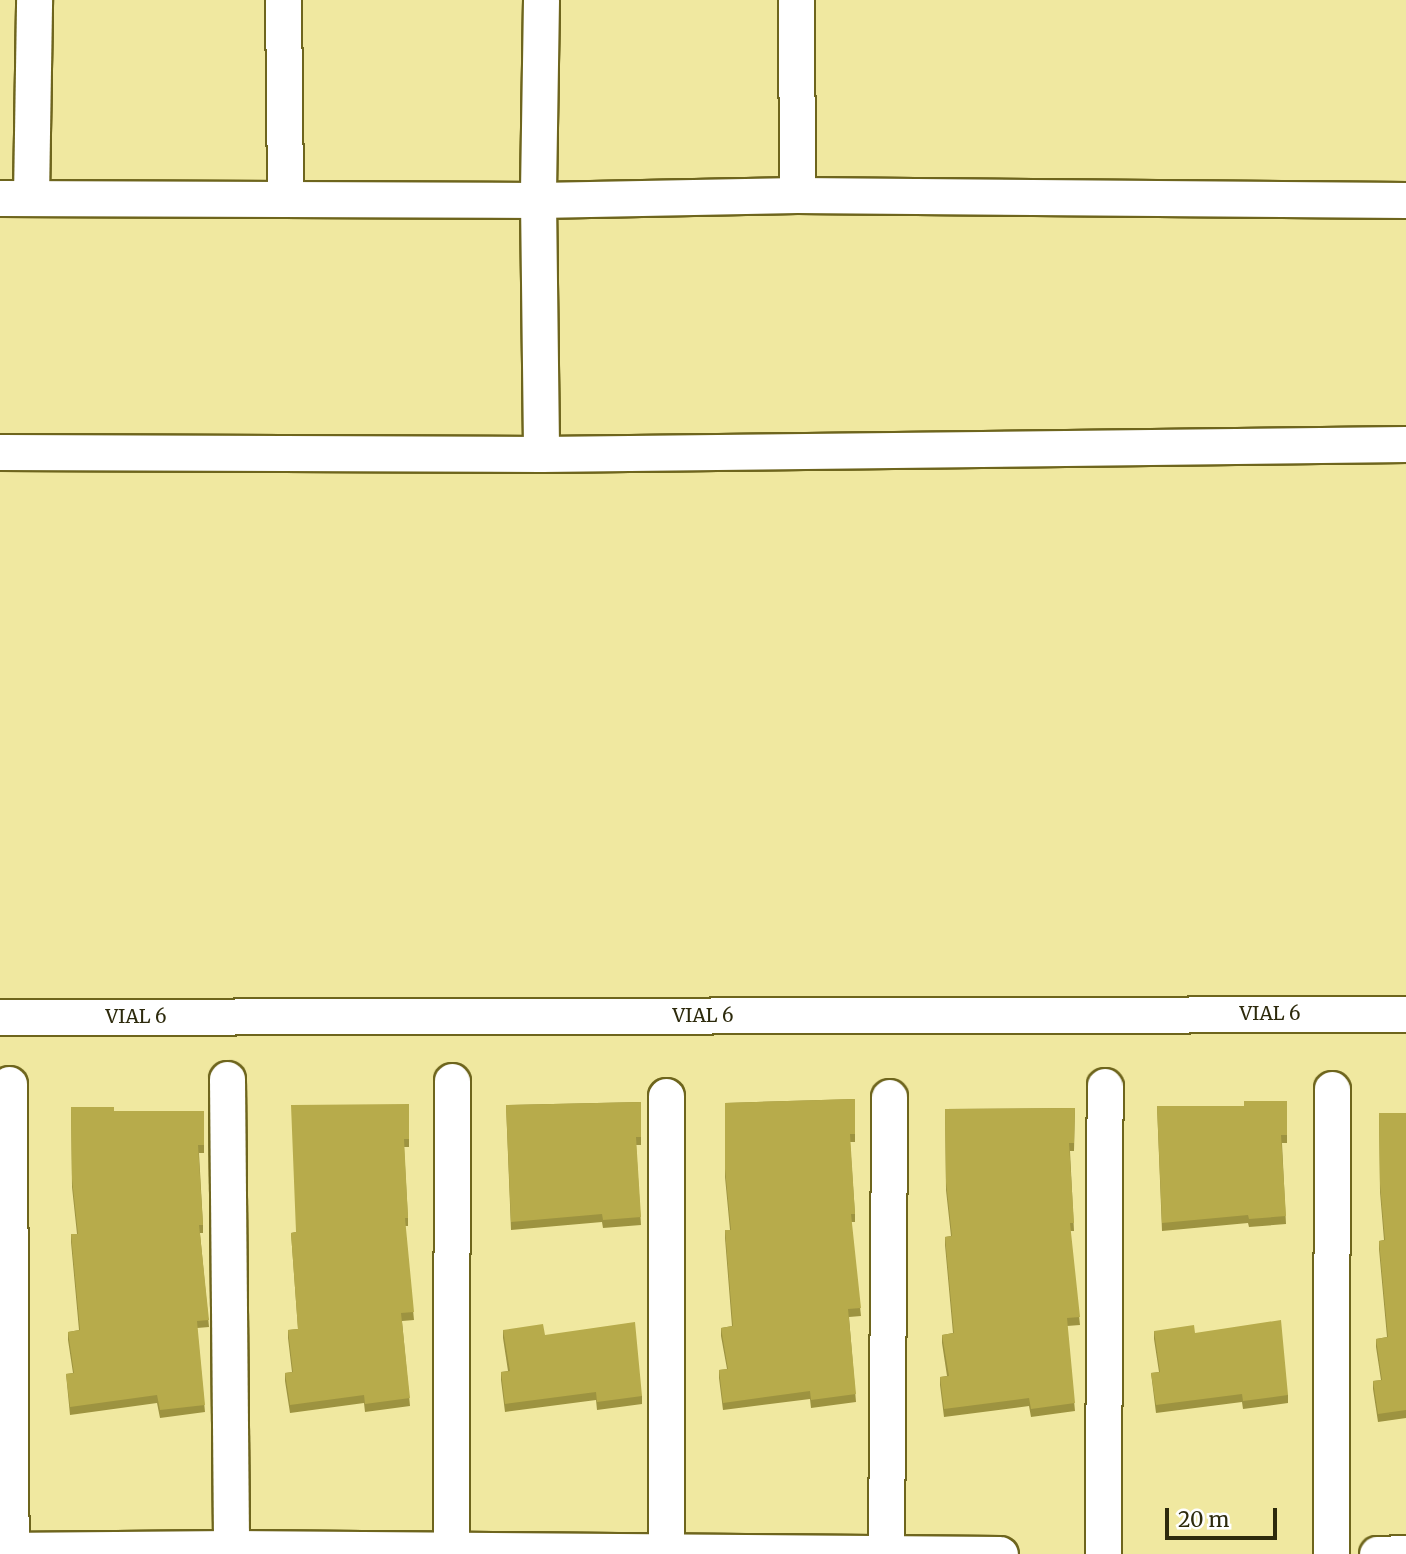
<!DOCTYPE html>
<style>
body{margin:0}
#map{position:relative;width:1406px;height:1554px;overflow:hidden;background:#f0e8a0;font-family:Merriweather,serif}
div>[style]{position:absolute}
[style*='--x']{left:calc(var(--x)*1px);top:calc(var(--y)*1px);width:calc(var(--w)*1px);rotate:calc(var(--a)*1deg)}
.roads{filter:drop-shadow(2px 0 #6e651d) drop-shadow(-2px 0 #6e651d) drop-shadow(0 2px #6e651d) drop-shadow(0 -2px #6e651d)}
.minor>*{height:35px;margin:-17.5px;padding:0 17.5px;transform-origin:17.5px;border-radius:17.5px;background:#fff}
.wall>*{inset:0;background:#9d9340}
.building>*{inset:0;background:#b7ab4b}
span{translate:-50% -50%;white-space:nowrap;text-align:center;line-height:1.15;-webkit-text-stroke:6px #fff;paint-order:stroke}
.street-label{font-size:19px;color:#2d2a0c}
.scale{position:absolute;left:1165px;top:1508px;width:112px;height:32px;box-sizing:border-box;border:4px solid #2d2a0c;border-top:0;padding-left:9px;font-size:21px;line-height:24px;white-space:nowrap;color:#2d2a0c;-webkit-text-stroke:5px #fff;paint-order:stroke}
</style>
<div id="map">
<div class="roads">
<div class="minor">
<i style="--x:283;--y:0;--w:199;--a:89.4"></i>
<i style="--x:541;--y:0;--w:200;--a:90.9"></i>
<i style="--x:538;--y:200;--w:254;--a:89.3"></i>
<i style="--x:796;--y:0;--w:195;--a:89.7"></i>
<i style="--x:31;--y:197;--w:197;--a:-89.1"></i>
<i style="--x:0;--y:198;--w:538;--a:0.21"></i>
<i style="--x:538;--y:200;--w:259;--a:-1.1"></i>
<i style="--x:797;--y:195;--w:609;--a:0.47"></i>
<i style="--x:0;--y:452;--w:541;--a:0.21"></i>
<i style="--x:541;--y:454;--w:865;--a:-0.66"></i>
<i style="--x:0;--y:1017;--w:1406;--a:-0.12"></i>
<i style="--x:227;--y:1079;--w:469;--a:89.5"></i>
<i style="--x:9;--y:1084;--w:470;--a:89.8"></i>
<i style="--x:666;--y:1096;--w:455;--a:90"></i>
<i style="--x:0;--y:1550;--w:231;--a:-0.5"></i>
<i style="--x:231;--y:1548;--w:769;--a:0.45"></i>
<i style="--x:886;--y:1553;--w:456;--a:-89.6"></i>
<i style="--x:451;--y:1554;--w:473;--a:-89.9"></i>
<i style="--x:1103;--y:1554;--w:468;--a:-89.8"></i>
<i style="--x:1331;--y:1554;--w:465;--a:-89.9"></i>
<i style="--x:1377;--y:1554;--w:29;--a:-2"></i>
</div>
</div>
<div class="wall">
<i style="clip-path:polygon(855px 1099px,855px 1142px,850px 1142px,855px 1214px,855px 1222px,851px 1222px,861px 1316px,849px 1317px,856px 1402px,811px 1408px,810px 1399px,723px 1410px,719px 1378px,719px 1370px,727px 1369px,721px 1336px,721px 1328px,732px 1326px,725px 1238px,725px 1230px,730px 1230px,725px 1177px,725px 1103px)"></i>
<i style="clip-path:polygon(1287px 1101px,1287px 1143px,1282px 1143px,1286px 1224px,1249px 1227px,1248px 1223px,1162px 1231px,1157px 1106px,1244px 1106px)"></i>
<i style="clip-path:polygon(641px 1102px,641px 1145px,636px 1145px,641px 1225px,603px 1228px,602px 1222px,511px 1230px,506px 1105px)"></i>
<i style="clip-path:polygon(409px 1104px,409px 1147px,404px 1147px,408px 1218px,408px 1226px,405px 1226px,414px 1320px,402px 1321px,410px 1406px,365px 1412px,364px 1403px,290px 1413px,285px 1381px,285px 1373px,292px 1372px,288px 1338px,288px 1330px,298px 1329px,291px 1233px,296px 1232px)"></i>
<i style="clip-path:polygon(71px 1107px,114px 1111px,204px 1111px,204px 1153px,199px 1153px,203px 1225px,203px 1233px,200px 1233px,209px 1327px,197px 1328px,205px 1412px,160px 1418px,157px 1403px,70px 1415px,66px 1374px,73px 1373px,68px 1340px,68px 1332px,79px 1330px,71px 1242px,71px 1234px,77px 1234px,72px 1187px)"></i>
<i style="clip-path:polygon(1075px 1108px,1074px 1151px,1070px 1151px,1074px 1231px,1070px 1231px,1080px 1325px,1067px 1326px,1075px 1411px,1031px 1417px,1029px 1406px,944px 1417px,940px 1385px,940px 1377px,947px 1376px,942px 1343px,942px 1335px,953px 1333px,945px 1245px,945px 1237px,951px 1236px,946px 1190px,945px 1109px)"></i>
<i style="clip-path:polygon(1379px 1113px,1406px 1113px,1406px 1418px,1378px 1422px,1373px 1389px,1373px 1381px,1381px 1380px,1376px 1347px,1376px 1339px,1387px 1337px,1379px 1249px,1379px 1241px,1384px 1240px,1380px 1192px)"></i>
<i style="clip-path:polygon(503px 1330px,545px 1335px,642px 1396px,642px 1404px,597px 1410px,596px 1400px,505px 1412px,501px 1380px,501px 1372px,508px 1371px,503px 1338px)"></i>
<i style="clip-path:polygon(1154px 1331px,1195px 1333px,1288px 1395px,1288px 1403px,1243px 1409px,1242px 1402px,1156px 1413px,1151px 1373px,1159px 1372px,1154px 1339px)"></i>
</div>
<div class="building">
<i style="clip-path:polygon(855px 1099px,855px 1134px,850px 1134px,855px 1214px,851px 1214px,861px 1308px,848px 1309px,856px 1394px,811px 1400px,810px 1391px,723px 1403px,719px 1370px,728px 1369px,721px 1328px,733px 1326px,725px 1230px,731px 1230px,725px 1169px,725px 1103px)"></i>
<i style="clip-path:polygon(1244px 1101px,1287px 1101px,1287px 1135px,1281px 1135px,1286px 1216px,1249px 1219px,1248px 1215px,1162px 1223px,1157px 1106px,1244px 1106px)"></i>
<i style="clip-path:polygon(641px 1102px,641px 1137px,636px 1137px,641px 1217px,603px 1220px,602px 1214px,511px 1222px,506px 1105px)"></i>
<i style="clip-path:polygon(409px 1104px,409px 1139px,404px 1139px,408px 1218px,405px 1218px,414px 1312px,401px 1313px,410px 1398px,365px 1404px,364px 1395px,290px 1405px,285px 1373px,293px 1372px,288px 1330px,298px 1329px,291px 1233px,296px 1232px,291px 1105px)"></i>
<i style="clip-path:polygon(71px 1107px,114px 1107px,114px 1111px,204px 1111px,204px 1145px,198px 1145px,203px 1225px,199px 1225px,209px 1320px,197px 1321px,205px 1405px,160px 1410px,157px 1395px,70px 1407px,66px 1374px,74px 1373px,68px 1332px,80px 1330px,71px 1234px,78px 1234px,72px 1179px)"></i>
<i style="clip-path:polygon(1075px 1108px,1074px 1143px,1069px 1143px,1074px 1223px,1070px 1223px,1080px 1317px,1067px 1318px,1075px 1403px,1031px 1409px,1029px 1398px,944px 1409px,940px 1377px,949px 1376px,942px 1335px,954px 1333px,945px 1237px,952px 1236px,946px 1182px,945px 1109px)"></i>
<i style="clip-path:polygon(1379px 1113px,1406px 1113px,1406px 1410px,1378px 1414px,1373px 1381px,1382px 1380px,1376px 1339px,1388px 1337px,1379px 1241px,1385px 1240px,1380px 1184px)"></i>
<i style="clip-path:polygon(1281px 1320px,1288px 1395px,1243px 1401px,1242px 1394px,1156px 1405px,1151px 1373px,1160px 1372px,1154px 1331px,1194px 1325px,1195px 1333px)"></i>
<i style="clip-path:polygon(635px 1322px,642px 1396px,597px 1402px,596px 1392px,505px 1404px,501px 1372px,510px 1371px,503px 1330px,543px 1324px,545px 1335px)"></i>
</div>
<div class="street-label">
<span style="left:1270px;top:1014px">VIAL 6</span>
<span style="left:703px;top:1016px">VIAL 6</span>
<span style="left:136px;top:1017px">VIAL 6</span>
</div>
<div class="scale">20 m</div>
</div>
